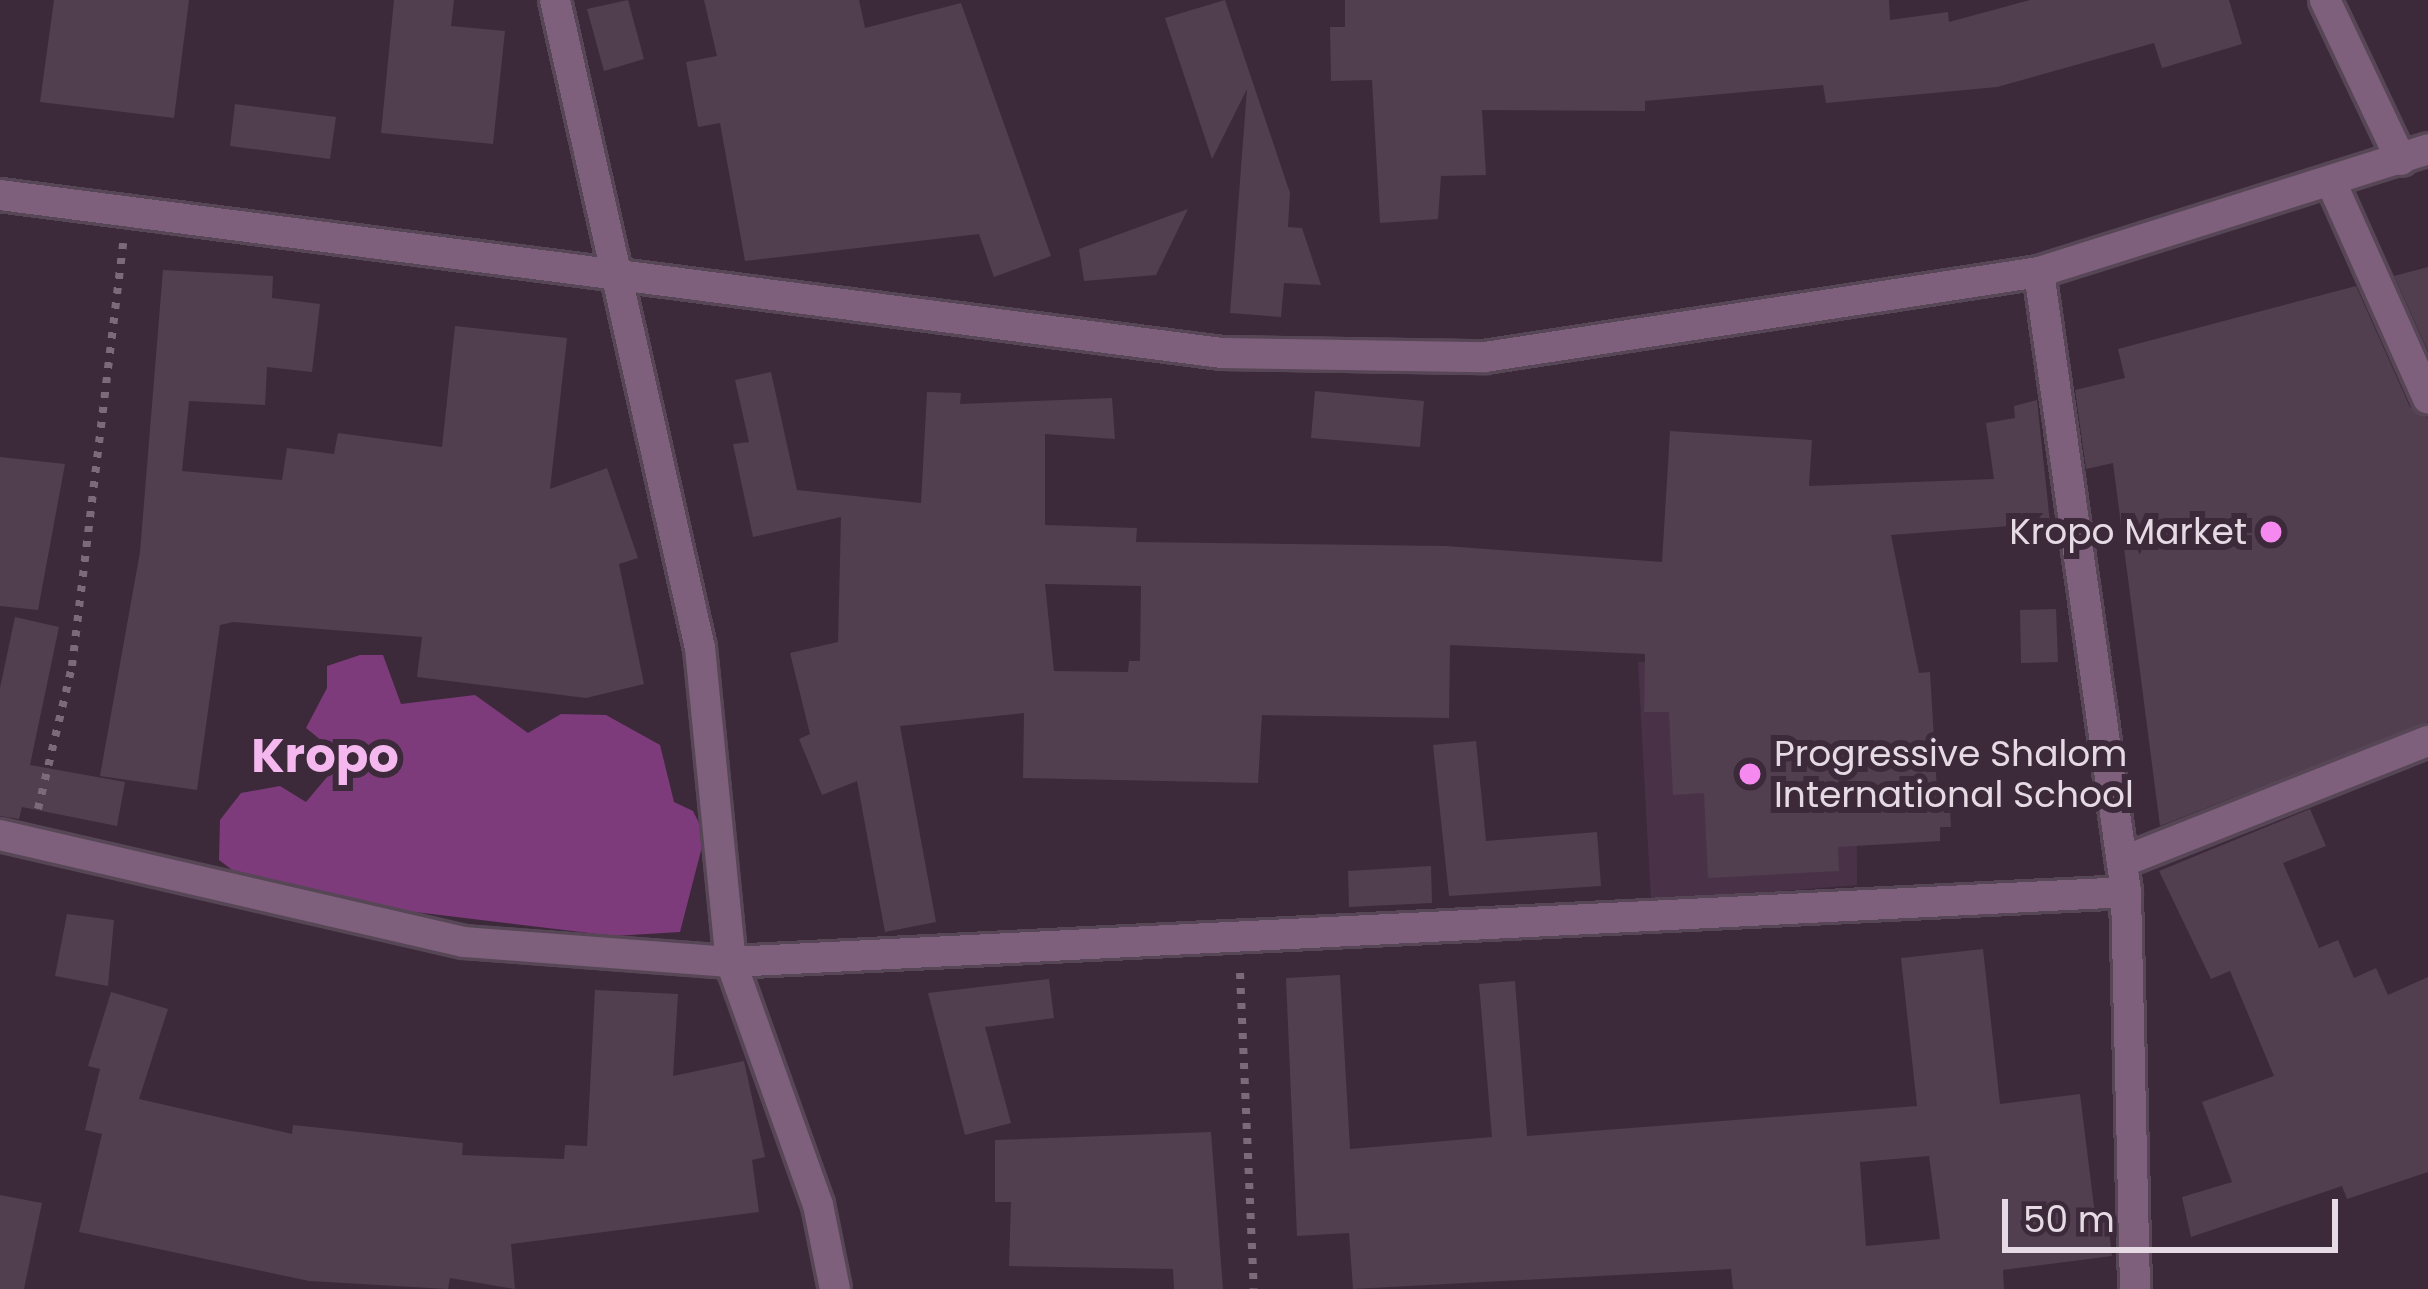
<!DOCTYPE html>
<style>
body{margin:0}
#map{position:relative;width:2428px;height:1289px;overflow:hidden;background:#3c2a3b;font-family:Poppins,sans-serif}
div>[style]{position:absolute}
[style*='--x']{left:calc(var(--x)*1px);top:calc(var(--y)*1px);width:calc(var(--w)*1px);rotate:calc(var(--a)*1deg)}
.built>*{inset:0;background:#493248}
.forest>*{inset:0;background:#7e3b7b}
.building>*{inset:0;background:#513e4f}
.path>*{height:8px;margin-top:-4px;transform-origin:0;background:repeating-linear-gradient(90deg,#7b6b7a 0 6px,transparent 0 15px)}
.roads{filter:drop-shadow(3px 0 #574656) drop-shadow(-3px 0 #574656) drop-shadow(0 3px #574656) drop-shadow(0 -3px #574656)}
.street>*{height:30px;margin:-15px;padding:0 15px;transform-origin:15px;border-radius:15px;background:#7f607c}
.dots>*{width:33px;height:33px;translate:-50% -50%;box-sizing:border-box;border:6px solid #3c2a3b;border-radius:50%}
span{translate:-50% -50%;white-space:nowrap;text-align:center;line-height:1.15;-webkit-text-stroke:12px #3c2a3b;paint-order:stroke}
.poi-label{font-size:36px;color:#e6dae5}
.right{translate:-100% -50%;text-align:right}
.left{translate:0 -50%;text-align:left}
.district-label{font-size:48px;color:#f4b8ef;font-weight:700}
.scale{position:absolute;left:2002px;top:1199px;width:336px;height:54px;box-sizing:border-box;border:6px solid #e6dae5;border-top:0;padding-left:15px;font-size:36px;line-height:42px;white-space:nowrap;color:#e6dae5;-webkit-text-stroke:9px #3c2a3b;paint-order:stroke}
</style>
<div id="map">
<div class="built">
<i style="clip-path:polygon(1856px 659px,1857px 885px,1651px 901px,1638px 662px)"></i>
</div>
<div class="forest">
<i style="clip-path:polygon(360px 655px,383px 655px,401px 704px,475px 695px,528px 733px,561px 714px,606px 715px,660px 745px,674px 802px,693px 811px,705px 835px,680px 932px,614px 936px,407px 911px,255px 887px,219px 860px,220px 820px,241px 793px,280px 786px,306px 802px,343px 758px,306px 728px,327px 688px,327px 666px)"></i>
</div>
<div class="building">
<i style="clip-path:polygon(54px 0,189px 0,174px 118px,40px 102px)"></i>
<i style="clip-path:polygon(394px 0,454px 0,451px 26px,505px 31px,493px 144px,381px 133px)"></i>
<i style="clip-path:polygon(628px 0,644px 59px,604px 71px,587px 9px)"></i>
<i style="clip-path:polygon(704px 0,859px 0,865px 28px,961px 3px,1051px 256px,994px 277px,979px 234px,745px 261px,720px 123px,698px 127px,686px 62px,717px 56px)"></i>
<i style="clip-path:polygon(1225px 0,1290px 193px,1288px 227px,1302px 228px,1321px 285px,1284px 283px,1281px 317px,1230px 313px,1247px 89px,1212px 159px,1165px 18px)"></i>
<i style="clip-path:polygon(1345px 0,1889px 0,1890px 20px,1948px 12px,1949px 22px,2030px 0,2229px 0,2242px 44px,2162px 68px,2154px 43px,1997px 87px,1826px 103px,1823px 85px,1645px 101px,1645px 111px,1482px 110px,1486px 175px,1441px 176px,1438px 219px,1380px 223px,1372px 80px,1331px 81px,1330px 27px,1345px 27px)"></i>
<i style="clip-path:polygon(235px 104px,336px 117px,330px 159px,230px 146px)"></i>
<i style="clip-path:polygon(1188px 209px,1156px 275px,1084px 281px,1079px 249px)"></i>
<i style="clip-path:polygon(2428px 267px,2428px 351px,2394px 276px)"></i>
<i style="clip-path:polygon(163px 270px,273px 276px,272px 298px,320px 304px,312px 372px,267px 367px,265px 405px,189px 401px,182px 471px,282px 480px,287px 448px,334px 454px,338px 433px,442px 447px,455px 326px,567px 338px,550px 489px,607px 468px,638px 558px,619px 564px,644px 684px,586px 698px,417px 677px,422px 637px,233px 622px,220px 625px,197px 790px,100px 776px,140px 552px)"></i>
<i style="clip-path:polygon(2356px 286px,2410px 407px,2428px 418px,2428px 722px,2160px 826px,2113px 463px,2086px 469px,2075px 390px,2125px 378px,2118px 349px)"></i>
<i style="clip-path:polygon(evenodd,771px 372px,797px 490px,921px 503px,927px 392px,961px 393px,960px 404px,1112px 398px,1115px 439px,1045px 434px,1045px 525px,1137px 528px,1136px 542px,1446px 546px,1662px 562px,1670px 431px,1812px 440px,1809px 486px,1994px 479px,1986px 423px,2015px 418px,2014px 406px,2037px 400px,2050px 523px,1891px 535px,1919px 673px,1930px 672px,1937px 790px,1949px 789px,1951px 827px,1940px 827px,1940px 841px,1838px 847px,1839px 871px,1708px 878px,1704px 793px,1673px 795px,1669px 712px,1644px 712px,1645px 654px,1450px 645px,1449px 718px,1262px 715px,1258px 783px,1023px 778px,1024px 713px,900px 726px,936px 922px,885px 932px,857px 781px,822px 795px,799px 739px,810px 734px,790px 653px,838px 642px,841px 517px,753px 537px,733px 444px,749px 442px,735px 380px,771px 372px,1045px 584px,1141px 586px,1140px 661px,1129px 661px,1128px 672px,1054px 671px,1045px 584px)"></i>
<i style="clip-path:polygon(1315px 391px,1424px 401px,1420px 447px,1311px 438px)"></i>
<i style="clip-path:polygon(0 457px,65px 464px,38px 610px,0 606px)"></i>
<i style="clip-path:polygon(2056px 609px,2058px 662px,2021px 663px,2020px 610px)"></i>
<i style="clip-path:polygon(15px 617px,59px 627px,30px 765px,125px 782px,117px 826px,22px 807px,19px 819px,0 816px,0 688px)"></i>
<i style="clip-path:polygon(1476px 741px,1486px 841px,1597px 832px,1601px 886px,1449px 896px,1433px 745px)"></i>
<i style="clip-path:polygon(2310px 809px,2326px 846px,2283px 863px,2319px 948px,2338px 940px,2354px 978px,2376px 968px,2388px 995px,2428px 977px,2428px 1172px,2347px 1199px,2342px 1186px,2191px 1237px,2182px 1197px,2232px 1182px,2202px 1102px,2274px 1076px,2230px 971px,2211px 979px,2159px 871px)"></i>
<i style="clip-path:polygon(1431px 866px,1432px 903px,1349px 907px,1348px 871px)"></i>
<i style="clip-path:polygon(67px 914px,114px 920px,108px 986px,55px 976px)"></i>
<i style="clip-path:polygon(evenodd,1983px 949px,2000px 1104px,2080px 1094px,2096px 1223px,2108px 1222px,2112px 1256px,2003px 1270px,2004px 1289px,1733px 1289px,1731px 1269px,1353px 1289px,1349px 1233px,1297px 1236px,1286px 978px,1340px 975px,1350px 1149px,1492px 1137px,1479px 984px,1515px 981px,1527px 1136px,1917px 1106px,1901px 958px,1983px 949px,1929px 1156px,1940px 1239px,1866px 1246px,1860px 1162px,1929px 1156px)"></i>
<i style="clip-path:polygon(1049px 979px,1054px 1018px,985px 1027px,1011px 1123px,965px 1135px,928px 993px)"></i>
<i style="clip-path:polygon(595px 990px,678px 994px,673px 1076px,744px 1061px,765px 1157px,752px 1160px,759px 1212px,511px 1244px,515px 1289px,450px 1278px,448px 1289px,309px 1281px,79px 1232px,102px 1134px,85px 1130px,100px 1069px,88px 1066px,111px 992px,168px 1009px,139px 1099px,292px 1134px,293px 1125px,463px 1143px,462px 1155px,564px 1159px,565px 1145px,587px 1146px)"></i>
<i style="clip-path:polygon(1211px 1132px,1223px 1289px,1174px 1289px,1173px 1269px,1009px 1266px,1011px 1202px,995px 1202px,995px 1140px)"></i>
<i style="clip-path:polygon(0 1195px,42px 1203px,24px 1289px,0 1289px)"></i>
</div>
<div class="path">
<i style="--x:38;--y:809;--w:147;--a:-76.6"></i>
<i style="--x:72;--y:666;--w:426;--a:-83.1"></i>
<i style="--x:1240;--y:973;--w:316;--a:87.5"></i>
</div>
<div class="roads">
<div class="street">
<i style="--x:555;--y:0;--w:664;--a:77.39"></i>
<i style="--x:700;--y:648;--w:316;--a:84.4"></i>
<i style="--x:731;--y:962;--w:258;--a:70.3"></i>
<i style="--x:818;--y:1205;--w:86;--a:78.6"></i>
<i style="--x:2325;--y:0;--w:177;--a:64.6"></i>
<i style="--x:2332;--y:184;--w:235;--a:65.9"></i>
<i style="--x:0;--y:195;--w:1231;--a:7.37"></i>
<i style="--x:1221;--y:353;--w:264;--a:0.9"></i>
<i style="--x:1485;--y:357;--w:560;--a:-8.72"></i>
<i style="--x:2039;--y:272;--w:408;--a:-17.5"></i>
<i style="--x:2039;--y:272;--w:626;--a:82.01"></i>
<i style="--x:2126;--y:892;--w:397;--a:88.7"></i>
<i style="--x:0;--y:835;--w:476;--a:13"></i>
<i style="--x:464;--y:942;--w:268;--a:4.3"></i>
<i style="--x:731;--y:962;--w:1397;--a:-2.87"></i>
<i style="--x:2122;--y:862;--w:329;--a:-21.6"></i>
</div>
</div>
<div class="dots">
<i style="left:2271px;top:532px;background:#f589ef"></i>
<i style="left:1750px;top:774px;background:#f589ef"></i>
</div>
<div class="poi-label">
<span class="right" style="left:2247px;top:532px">Kropo Market</span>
<span class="left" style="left:1774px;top:774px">Progressive Shalom<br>International School</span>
</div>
<div class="district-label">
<span style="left:325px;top:756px">Kropo</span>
</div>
<div class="scale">50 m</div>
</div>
